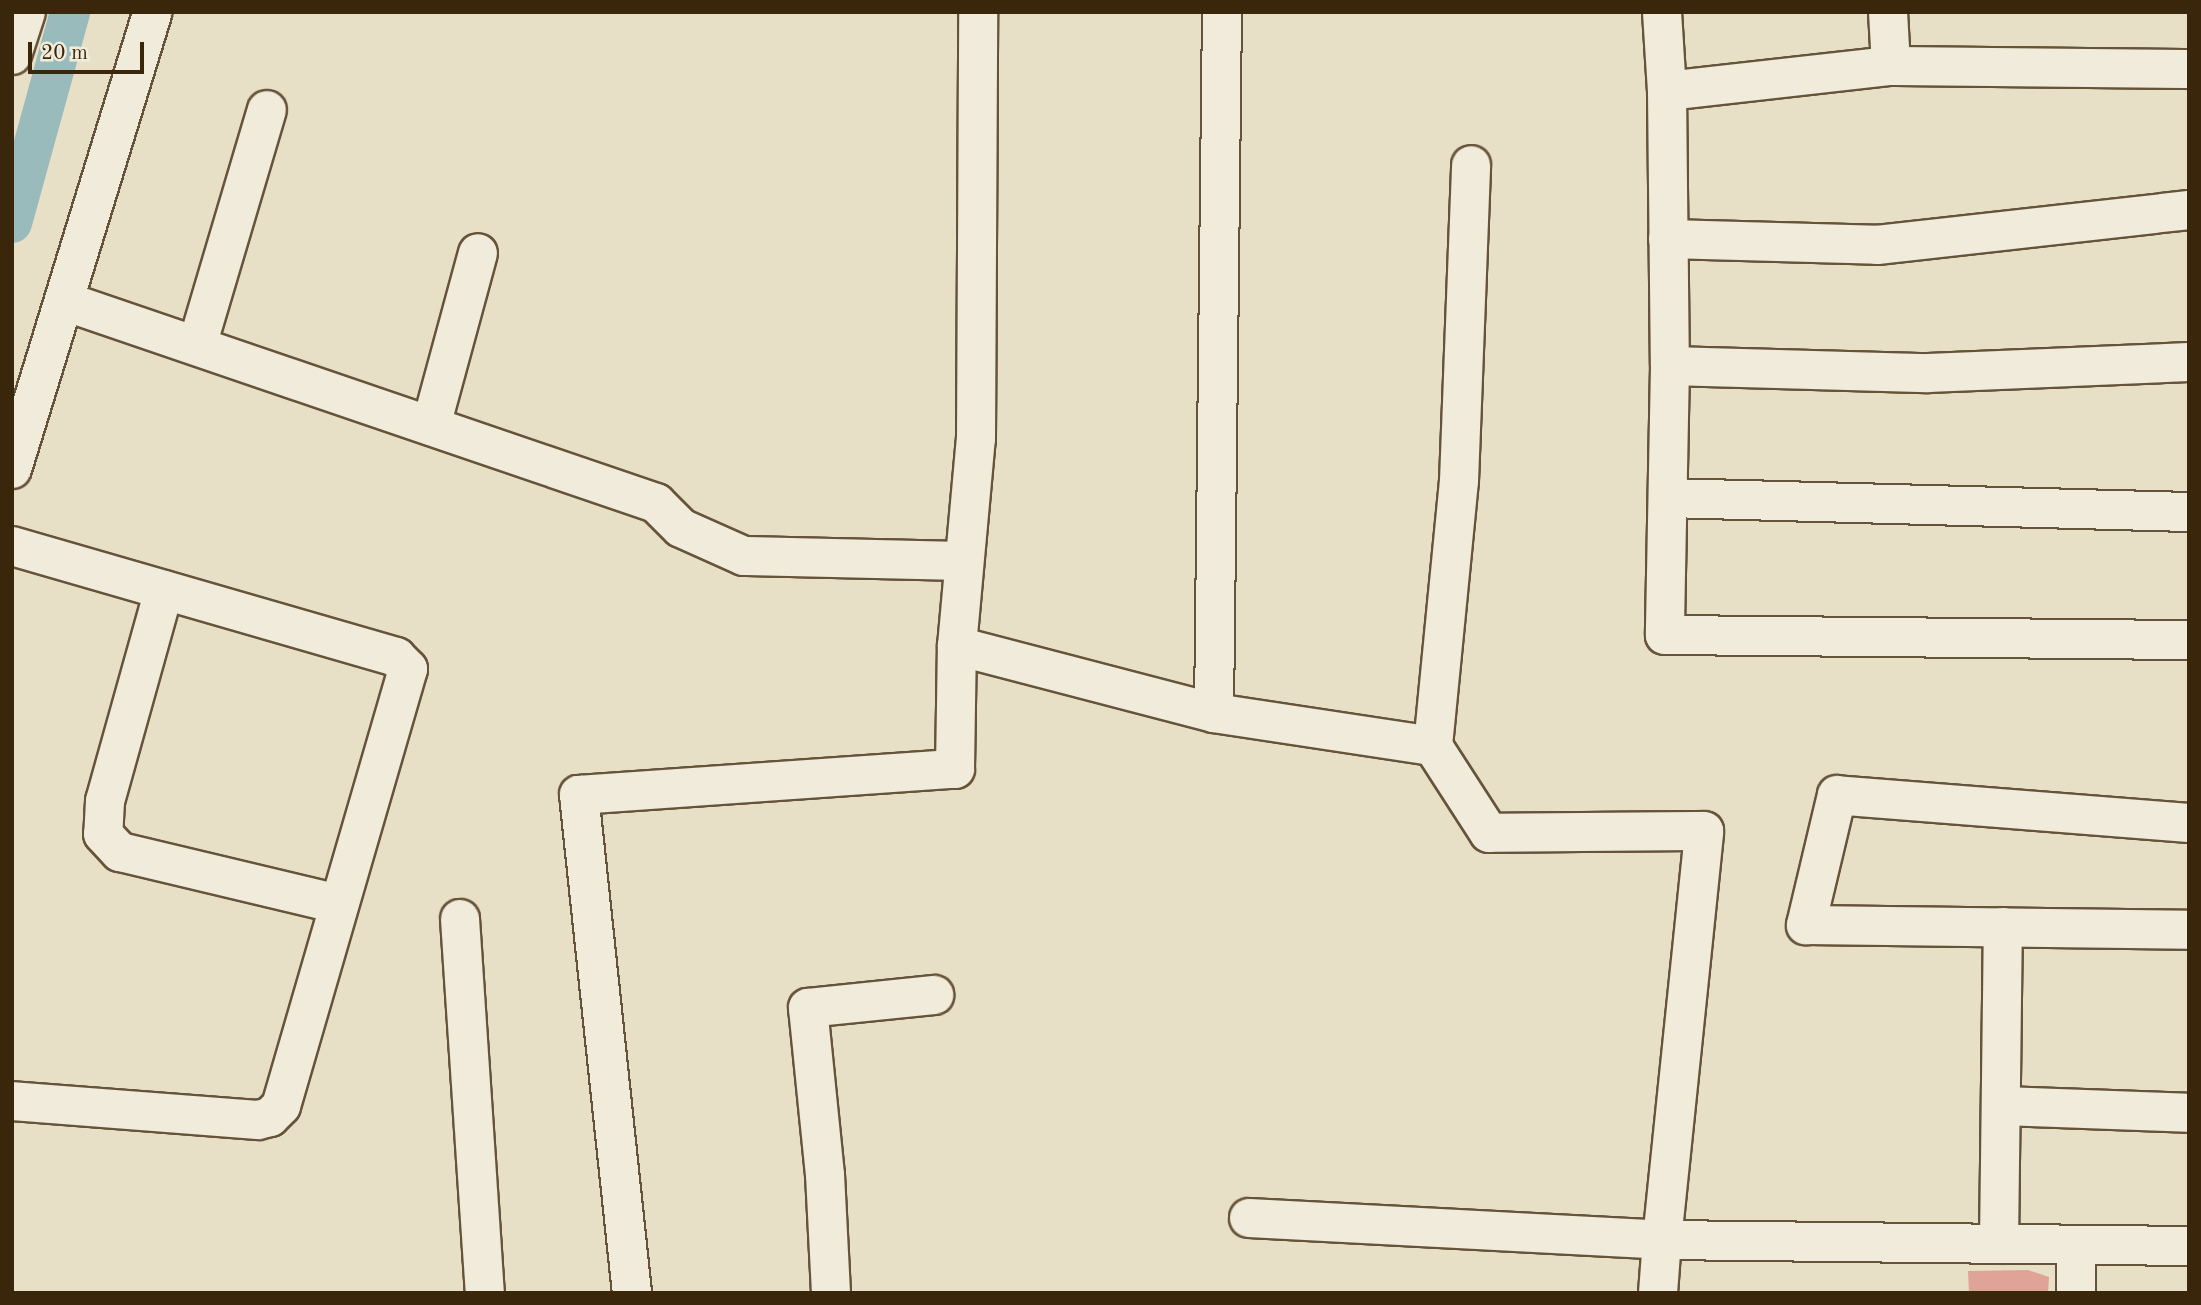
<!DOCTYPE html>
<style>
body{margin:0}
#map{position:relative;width:2201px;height:1305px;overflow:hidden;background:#e8e0c6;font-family:"Old Standard TT",serif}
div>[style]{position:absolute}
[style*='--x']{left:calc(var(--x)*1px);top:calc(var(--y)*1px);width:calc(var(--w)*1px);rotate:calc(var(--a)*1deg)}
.canal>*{height:40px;margin:-20px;padding:0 20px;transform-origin:20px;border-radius:20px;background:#99bbbc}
.building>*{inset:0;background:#dfa397}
.roads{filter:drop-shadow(2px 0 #66543a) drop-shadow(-2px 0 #66543a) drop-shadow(0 2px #66543a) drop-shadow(0 -2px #66543a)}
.minor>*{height:38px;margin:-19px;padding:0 19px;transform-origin:19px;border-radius:19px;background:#f0ebda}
.tertiary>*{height:38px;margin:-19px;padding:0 19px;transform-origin:19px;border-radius:19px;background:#f0ebda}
span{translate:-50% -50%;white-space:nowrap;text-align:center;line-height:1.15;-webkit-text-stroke:6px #f0ebda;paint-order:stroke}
.frame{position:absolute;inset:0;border:14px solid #3a260b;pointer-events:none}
.scale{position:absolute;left:28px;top:42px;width:116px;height:32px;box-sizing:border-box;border:4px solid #3a260b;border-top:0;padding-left:9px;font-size:21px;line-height:24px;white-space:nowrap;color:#3a260b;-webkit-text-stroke:5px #f0ebda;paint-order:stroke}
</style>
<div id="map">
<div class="canal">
<i style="--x:12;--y:223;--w:219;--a:-74.6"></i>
</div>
<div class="building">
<i style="clip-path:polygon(2028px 1270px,2049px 1277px,2048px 1293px,1969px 1293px,1968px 1271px)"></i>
</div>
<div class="roads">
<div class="minor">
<i style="--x:1662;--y:12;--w:79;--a:86.4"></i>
<i style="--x:1667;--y:91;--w:225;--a:-6.4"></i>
<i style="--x:1888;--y:12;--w:54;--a:86.8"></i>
<i style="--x:1891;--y:66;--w:298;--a:0.6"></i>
<i style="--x:12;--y:55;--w:45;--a:-72"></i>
<i style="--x:1667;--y:91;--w:275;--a:89.4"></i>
<i style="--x:1670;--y:366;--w:269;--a:91.1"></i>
<i style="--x:1665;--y:635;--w:524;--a:0.55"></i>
<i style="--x:1668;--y:239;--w:209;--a:1.6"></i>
<i style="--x:1877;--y:245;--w:314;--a:-6.4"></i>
<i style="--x:64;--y:301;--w:626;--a:18.84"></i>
<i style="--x:656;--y:503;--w:35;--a:45"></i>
<i style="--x:681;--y:528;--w:69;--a:24"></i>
<i style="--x:744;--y:556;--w:220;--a:1.3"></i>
<i style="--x:197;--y:346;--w:246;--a:-73.5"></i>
<i style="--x:1670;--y:366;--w:258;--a:1.6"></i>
<i style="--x:1928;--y:373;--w:261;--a:-2.4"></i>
<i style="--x:431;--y:426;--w:179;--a:-74.8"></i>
<i style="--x:1668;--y:498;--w:521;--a:1.54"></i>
<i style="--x:12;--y:546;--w:400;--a:16.1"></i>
<i style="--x:396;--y:657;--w:17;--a:45"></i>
<i style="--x:408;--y:669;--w:455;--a:106.2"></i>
<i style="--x:281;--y:1106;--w:16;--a:135"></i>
<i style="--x:270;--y:1117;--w:12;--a:166"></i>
<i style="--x:258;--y:1120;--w:247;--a:-175.6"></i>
<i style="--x:164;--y:590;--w:219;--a:105.6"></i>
<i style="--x:105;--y:801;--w:33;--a:93"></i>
<i style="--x:103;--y:834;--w:25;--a:47"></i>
<i style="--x:120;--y:852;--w:225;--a:13.4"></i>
<i style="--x:957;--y:646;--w:266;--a:14.6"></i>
<i style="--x:1214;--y:713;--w:221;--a:8.6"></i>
<i style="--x:1214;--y:713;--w:701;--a:-89.35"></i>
<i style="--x:2189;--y:823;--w:353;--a:-175.5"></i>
<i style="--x:1837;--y:795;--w:134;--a:103.4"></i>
<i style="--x:1806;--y:925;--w:383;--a:0.7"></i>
<i style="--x:460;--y:919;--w:375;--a:86.2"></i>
<i style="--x:2001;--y:1106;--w:188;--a:2.1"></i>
<i style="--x:1249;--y:1218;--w:414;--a:3"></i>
<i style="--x:1662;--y:1240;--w:411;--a:-84.1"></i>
<i style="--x:1704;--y:831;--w:215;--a:179.5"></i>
<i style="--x:1489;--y:833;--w:103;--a:-122.8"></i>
<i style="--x:1433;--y:746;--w:266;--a:-84.4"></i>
<i style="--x:1459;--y:481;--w:316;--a:-87.8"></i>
<i style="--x:1999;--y:1244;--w:317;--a:-89.3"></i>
<i style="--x:632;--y:1293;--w:501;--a:-96.07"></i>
<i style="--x:579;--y:795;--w:377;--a:-4"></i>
<i style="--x:955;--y:769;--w:123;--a:-89.1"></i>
<i style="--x:957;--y:646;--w:208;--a:-84.8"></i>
<i style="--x:976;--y:439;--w:427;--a:-89.7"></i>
<i style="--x:831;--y:1293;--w:118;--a:-92.9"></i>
<i style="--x:825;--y:1175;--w:168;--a:-95.8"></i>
<i style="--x:808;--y:1008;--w:127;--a:-5.9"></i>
<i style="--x:1658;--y:1293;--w:53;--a:-85.7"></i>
<i style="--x:1662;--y:1240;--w:527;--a:0.65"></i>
<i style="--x:2076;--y:1293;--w:48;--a:-90"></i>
</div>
<div class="tertiary">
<i style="--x:12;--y:469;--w:478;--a:-72.9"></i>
</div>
</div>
<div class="frame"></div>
<div class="scale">20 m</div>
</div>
